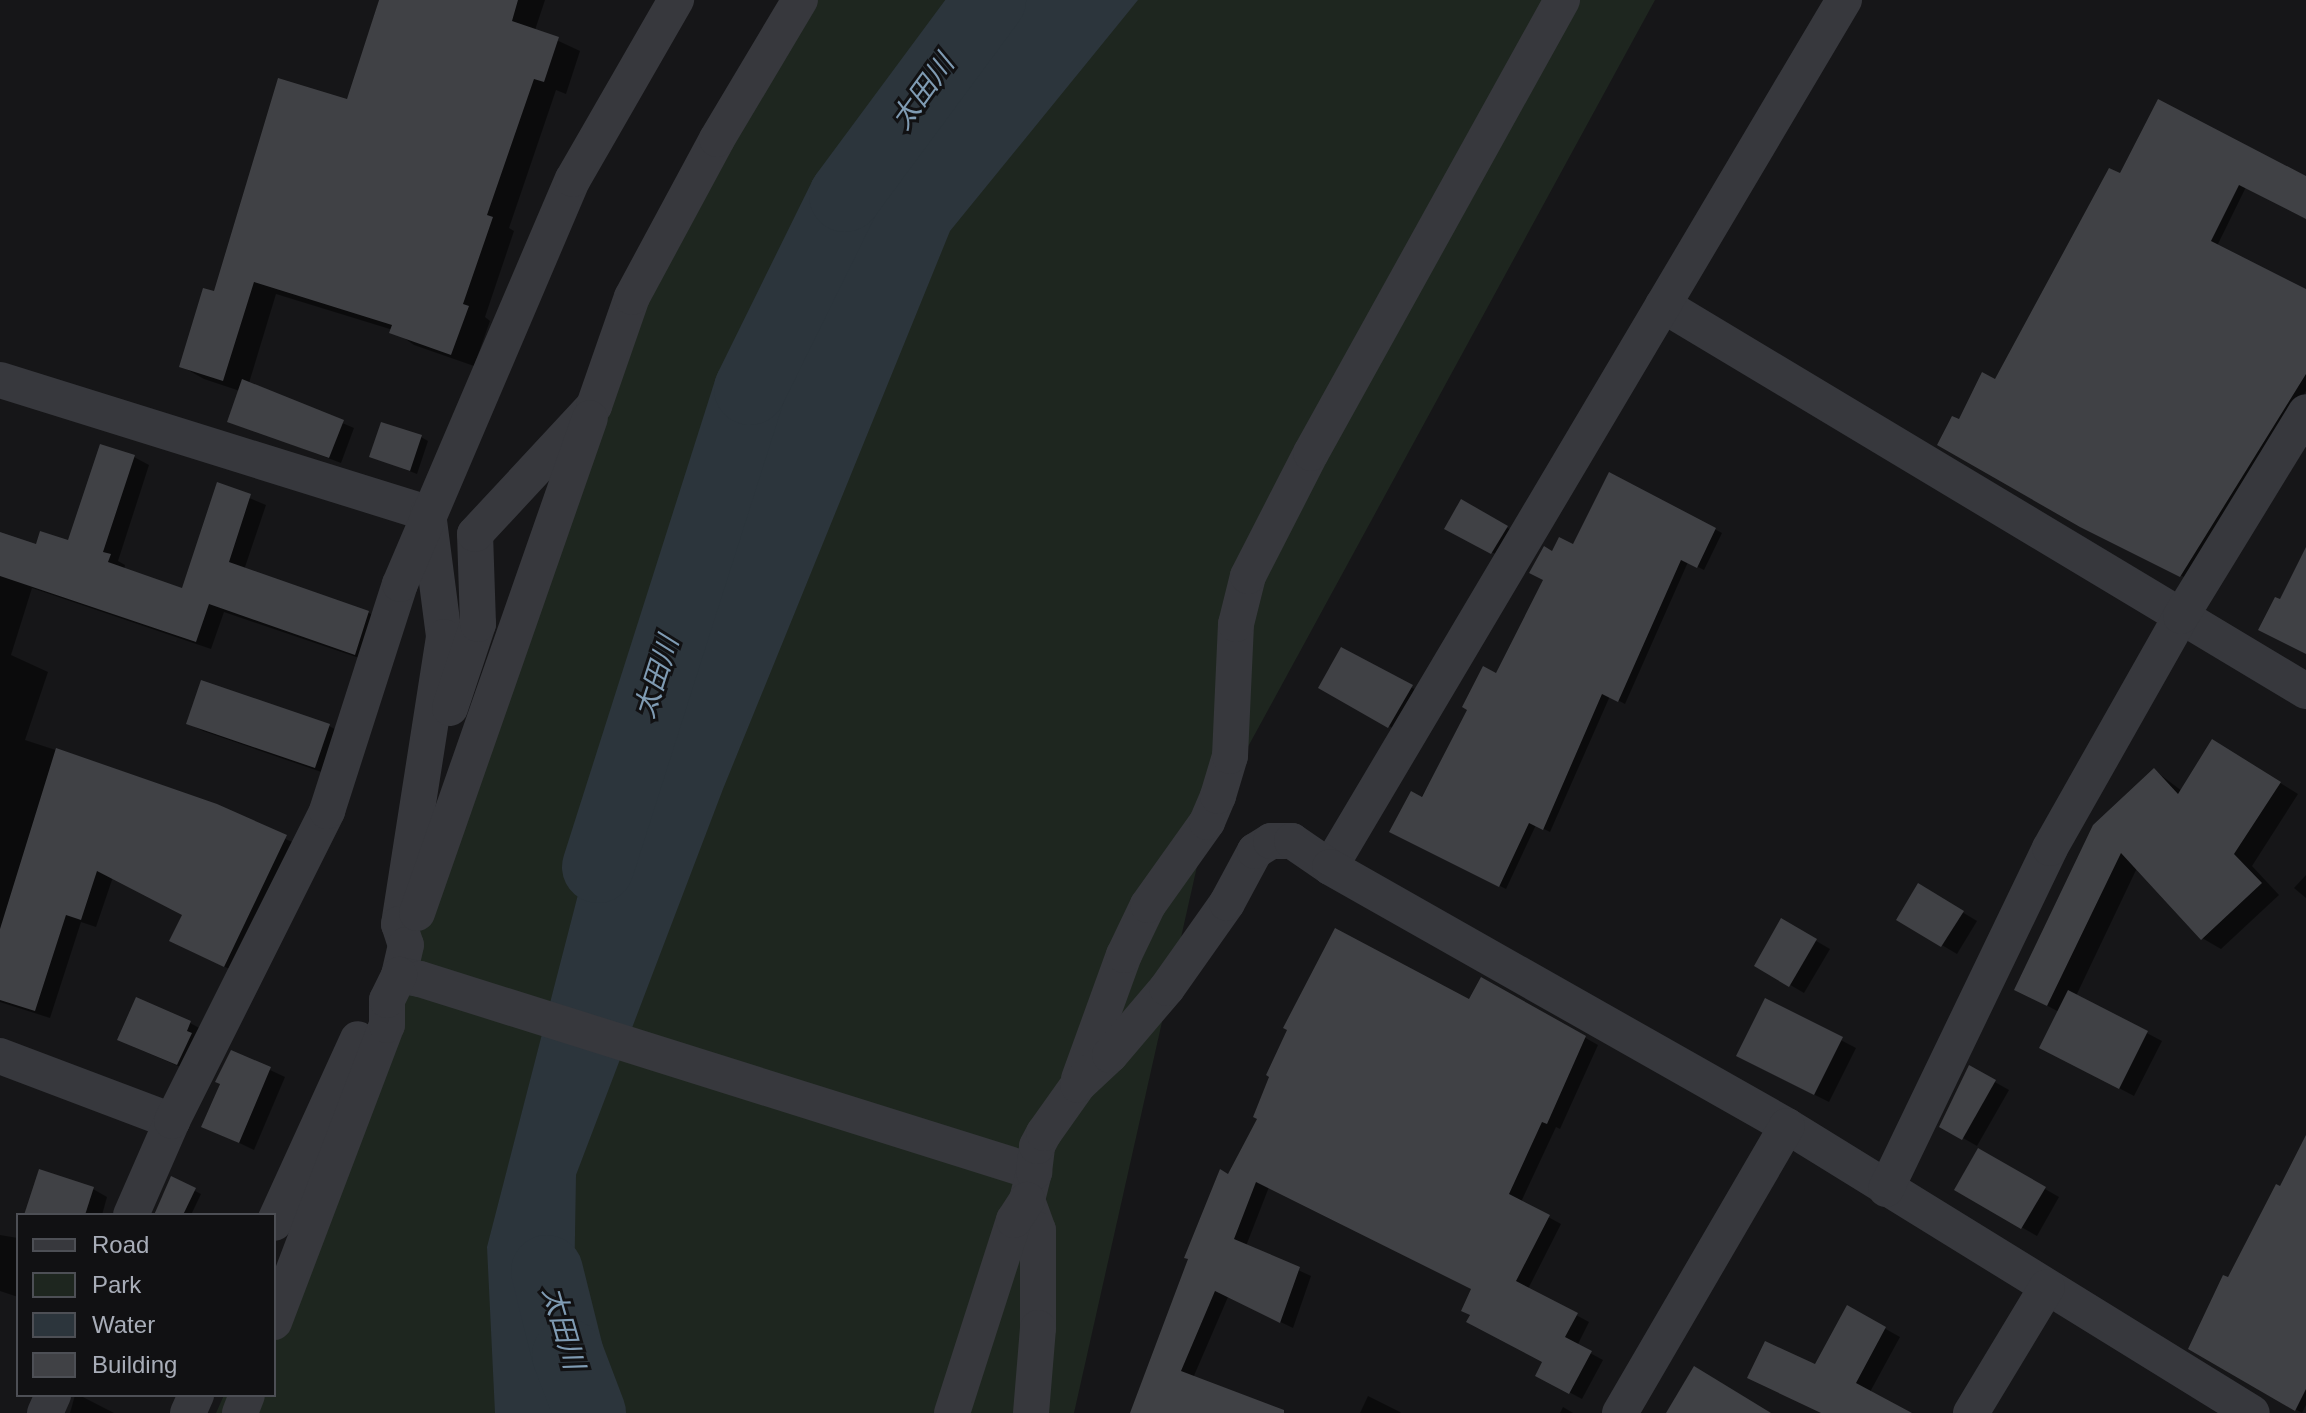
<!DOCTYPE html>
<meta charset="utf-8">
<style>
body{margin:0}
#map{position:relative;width:2306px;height:1413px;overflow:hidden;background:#161618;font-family:Helvetica,"Noto Sans JP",sans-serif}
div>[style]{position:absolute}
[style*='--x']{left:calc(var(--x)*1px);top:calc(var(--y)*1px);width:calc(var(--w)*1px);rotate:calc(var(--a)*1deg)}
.green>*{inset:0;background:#1e261f}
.water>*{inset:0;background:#2c353c}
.shadow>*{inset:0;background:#0007}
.river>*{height:72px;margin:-36px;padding:0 36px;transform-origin:36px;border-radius:36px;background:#2c353c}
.building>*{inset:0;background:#404145}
.street>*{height:36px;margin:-18px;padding:0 18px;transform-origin:18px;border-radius:18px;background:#37383d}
span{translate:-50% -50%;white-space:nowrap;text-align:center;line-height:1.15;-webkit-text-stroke:6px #111113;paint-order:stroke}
.water-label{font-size:28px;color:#7f9bb3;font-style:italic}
.legend{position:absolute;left:16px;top:1213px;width:260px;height:184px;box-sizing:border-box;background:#111113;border:2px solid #4d4f55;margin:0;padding:10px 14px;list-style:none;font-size:24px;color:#a8adb8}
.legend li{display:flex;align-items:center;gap:16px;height:40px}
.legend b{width:40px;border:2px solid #4d4f55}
</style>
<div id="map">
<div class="green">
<i style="clip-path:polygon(797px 0,1655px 0,1207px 822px,1074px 1413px,216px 1413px,224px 1395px,274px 1395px,274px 1281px,387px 1025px,632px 297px)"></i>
</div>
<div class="water">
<i style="clip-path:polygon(977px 0,1138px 0,950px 231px,723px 789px,576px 1175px,572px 1413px,495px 1413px,487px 1247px,581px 883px,787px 377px)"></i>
</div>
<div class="shadow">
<i style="clip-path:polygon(379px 0,545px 0,535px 30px,580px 51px,566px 94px,556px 90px,509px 228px,514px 231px,485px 317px,490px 321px,474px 366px,414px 345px,393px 330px,276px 294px,249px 383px,354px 428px,341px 463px,230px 421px,240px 391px,204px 379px,181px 366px,215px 294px,348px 102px)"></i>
<i style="clip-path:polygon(2121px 176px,2306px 178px,2306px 217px,2246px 187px,2217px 246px,2306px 291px,2306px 391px,2188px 579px,2089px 530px,1960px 422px,1995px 381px)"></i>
<i style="clip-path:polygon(421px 437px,428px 441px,417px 474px,371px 456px)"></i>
<i style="clip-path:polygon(134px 457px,149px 465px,118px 561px,125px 565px,124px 570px,183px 590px,218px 485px,266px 505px,244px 570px,369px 613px,384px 621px,371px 662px,224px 612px,211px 649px,32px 588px,11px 655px,48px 672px,25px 740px,126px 773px,302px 846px,240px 974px,187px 949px,184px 915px,113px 877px,96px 927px,81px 922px,50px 1018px,0 1002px,0 534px,37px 546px,69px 543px)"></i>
<i style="clip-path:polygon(1610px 474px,1722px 533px,1704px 570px,1688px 562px,1625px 704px,1610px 696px,1550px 832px,1536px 825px,1506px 889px,1398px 835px,1496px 675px,1545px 579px,1553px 553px,1573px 546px)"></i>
<i style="clip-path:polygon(1461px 502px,1513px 531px,1499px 556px,1447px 528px)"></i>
<i style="clip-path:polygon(1341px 650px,1418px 691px,1396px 730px,1321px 687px)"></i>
<i style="clip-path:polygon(202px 682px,329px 726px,344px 734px,330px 775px,203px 731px,188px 723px)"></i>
<i style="clip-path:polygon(2232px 753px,2298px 794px,2252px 866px,2279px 895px,2221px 949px,2202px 938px,2137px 868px,2076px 996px,2162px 1041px,2134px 1096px,2056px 1055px,2059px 1012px,2016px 989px,2154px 770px,2182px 791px)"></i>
<i style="clip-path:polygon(2306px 875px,2306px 898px,2294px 888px)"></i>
<i style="clip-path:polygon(1919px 886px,1977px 921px,1957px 954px,1898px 919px)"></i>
<i style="clip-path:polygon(1782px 921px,1830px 949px,1804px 993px,1756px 965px)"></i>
<i style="clip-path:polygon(1481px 979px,1598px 1045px,1560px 1129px,1556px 1127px,1521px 1202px,1561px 1224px,1528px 1289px,1589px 1322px,1577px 1346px,1603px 1360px,1582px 1399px,1537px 1375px,1544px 1361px,1472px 1315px,1473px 1289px,1269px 1187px,1246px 1246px,1311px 1276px,1293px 1328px,1228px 1297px,1193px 1378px,1282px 1413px,1132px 1413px,1229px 1177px,1470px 1002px)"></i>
<i style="clip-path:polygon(1766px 1001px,1856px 1048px,1829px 1102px,1753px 1064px)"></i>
<i style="clip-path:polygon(190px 1023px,205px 1031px,192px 1072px,134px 1047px)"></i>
<i style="clip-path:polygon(232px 1052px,285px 1077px,254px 1150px,204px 1126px)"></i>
<i style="clip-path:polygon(1970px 1068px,2009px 1090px,1977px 1146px,1942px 1126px)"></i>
<i style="clip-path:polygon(2306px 1143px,2306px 1405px,2302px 1413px,2190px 1348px)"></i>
<i style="clip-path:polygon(1979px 1151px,2059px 1197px,2037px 1236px,1956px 1190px)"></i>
<i style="clip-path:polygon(172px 1179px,201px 1194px,191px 1215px,164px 1215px)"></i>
<i style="clip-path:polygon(93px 1189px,107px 1197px,102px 1215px,26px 1215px)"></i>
<i style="clip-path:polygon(0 1235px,18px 1238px,18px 1297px,0 1291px)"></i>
<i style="clip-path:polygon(1848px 1308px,1900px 1337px,1870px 1392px,1908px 1413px,1822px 1413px,1816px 1367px)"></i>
<i style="clip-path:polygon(75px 1395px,79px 1395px,114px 1413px,70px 1413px)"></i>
<i style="clip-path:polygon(1368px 1396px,1400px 1412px,1401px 1413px,1360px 1413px)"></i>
<i style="clip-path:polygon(1563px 1407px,1573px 1413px,1560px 1413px)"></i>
</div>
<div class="river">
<i style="--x:598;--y:867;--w:502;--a:-72.36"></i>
<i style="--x:750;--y:389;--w:215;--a:-63.8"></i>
<i style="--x:845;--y:196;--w:244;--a:-53.5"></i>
<i style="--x:547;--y:1271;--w:87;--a:76"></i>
<i style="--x:568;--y:1355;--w:62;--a:69.2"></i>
</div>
<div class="building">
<i style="clip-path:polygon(379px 0,518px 0,512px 21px,559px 37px,544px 82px,534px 79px,487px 215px,493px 217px,463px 304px,469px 306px,451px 355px,389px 333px,392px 325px,254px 282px,223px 381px,179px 367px,203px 288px,214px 291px,278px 78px,347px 99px)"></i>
<i style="clip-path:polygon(2158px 99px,2306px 176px,2306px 219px,2239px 185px,2211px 241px,2306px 289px,2306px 374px,2180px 577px,2080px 527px,1937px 445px,1952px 416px,1959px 419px,1982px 372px,1995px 379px,2109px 168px,2120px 173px)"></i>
<i style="clip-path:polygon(242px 379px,344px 420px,329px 458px,227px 422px)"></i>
<i style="clip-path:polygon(381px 422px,422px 435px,410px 471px,369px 457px)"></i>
<i style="clip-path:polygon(100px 444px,135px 455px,103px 552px,111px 554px,108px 562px,182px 588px,217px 482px,251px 494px,229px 562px,369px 611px,355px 655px,209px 604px,196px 642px,0 576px,0 532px,36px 544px,40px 531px,68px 540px)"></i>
<i style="clip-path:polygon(1609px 472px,1716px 528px,1697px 568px,1681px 560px,1618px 702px,1602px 694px,1543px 830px,1529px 823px,1499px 887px,1389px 832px,1411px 791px,1422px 797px,1467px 710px,1462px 707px,1483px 666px,1496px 673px,1543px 580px,1529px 573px,1544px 546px,1552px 551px,1559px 537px,1573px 544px)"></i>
<i style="clip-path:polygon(1461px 499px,1508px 526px,1491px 554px,1444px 529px)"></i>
<i style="clip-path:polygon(2306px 547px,2306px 654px,2258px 630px,2275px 597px,2280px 599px)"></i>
<i style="clip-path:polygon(1341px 647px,1413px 685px,1388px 728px,1318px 688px)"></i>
<i style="clip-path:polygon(201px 680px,330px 724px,315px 768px,186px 724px)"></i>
<i style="clip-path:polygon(2212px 739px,2281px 782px,2234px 854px,2262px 883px,2201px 940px,2121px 853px,2047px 1006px,2014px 990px,2093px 825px,2154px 768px,2178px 794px)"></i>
<i style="clip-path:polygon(56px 748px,217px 804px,287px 835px,224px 967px,169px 941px,182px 915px,97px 871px,81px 920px,66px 915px,35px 1011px,0 1000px,0 929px)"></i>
<i style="clip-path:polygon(1918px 883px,1964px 911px,1941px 947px,1896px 920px)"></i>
<i style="clip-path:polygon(1781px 918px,1817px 939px,1789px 987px,1754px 966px)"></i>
<i style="clip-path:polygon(1335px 928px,1469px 999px,1481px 977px,1586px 1036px,1547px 1124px,1542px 1122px,1509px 1194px,1550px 1215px,1516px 1281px,1578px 1313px,1565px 1337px,1592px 1351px,1569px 1394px,1535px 1376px,1542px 1362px,1466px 1322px,1470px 1315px,1461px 1311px,1471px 1289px,1256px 1182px,1234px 1239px,1300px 1267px,1280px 1323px,1215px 1291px,1181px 1371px,1284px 1410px,1284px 1413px,1130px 1413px,1188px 1259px,1184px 1258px,1220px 1169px,1228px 1174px,1257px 1119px,1253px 1117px,1269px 1077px,1266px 1075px,1287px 1030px,1283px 1028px)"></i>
<i style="clip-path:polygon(2068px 990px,2148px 1031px,2119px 1089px,2039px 1048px)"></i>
<i style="clip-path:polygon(136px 997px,191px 1021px,187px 1031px,192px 1033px,177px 1065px,117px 1040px)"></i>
<i style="clip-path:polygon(1765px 998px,1843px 1037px,1814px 1095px,1736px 1056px)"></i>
<i style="clip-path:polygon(231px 1050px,271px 1067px,239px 1143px,201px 1127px,220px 1084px,215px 1082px)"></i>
<i style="clip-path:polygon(1969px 1065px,1996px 1080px,1962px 1140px,1939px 1127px)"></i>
<i style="clip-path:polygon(2306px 1135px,2306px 1389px,2295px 1411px,2188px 1349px,2223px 1275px,2228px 1277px,2276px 1184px,2280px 1186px)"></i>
<i style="clip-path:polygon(1978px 1148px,2046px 1187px,2021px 1229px,1954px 1190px)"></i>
<i style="clip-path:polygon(39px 1169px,94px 1187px,85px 1215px,24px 1215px)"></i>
<i style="clip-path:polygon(171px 1176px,196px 1188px,183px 1215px,154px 1215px)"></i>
<i style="clip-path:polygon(1847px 1305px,1886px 1327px,1856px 1383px,1912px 1413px,1821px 1413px,1747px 1378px,1765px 1341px,1815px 1364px)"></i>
<i style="clip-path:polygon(1694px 1366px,1771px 1413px,1666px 1413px)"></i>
</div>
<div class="street">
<i style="--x:1663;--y:305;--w:750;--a:30.98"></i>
<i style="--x:0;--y:380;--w:448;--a:17.3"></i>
<i style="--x:428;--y:513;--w:125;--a:82.6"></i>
<i style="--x:444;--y:637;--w:291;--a:98.9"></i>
<i style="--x:399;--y:924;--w:22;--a:72"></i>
<i style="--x:406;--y:945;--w:31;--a:103"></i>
<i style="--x:399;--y:975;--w:21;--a:11"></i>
<i style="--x:420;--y:979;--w:644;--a:17.45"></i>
<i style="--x:1034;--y:1172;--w:29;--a:104"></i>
<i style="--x:1027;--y:1200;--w:32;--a:70"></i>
<i style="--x:1038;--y:1230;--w:98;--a:90"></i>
<i style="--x:1038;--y:1328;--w:85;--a:94.7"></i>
<i style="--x:450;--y:708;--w:89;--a:-71.6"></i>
<i style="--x:478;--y:624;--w:90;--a:-91.9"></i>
<i style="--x:475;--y:534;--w:175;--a:-47.1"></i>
<i style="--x:594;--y:406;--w:115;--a:-70.8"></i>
<i style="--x:632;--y:297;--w:179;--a:-61.7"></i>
<i style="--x:717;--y:139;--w:162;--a:-59.2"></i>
<i style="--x:1330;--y:867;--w:1008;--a:-59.34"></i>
<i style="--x:417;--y:913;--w:524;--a:-70.74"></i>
<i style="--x:0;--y:1056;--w:184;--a:20.7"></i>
<i style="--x:1079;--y:1079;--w:132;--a:-70.1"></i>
<i style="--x:1124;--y:955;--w:55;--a:-64.4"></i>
<i style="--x:1148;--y:905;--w:102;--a:-54.6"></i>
<i style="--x:1207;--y:822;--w:28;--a:-67"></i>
<i style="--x:1218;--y:796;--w:42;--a:-73.3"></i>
<i style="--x:1230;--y:756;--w:132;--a:-87.4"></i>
<i style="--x:1236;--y:624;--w:49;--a:-76"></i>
<i style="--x:1248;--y:576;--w:138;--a:-62.9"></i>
<i style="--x:1311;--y:453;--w:518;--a:-61.01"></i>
<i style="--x:1034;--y:1172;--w:26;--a:-83"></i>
<i style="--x:1037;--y:1146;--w:15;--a:-62"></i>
<i style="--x:1044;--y:1133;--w:59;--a:-54.7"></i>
<i style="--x:1078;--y:1085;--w:44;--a:-43.2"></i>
<i style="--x:1110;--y:1055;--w:88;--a:-49.6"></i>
<i style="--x:1167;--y:988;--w:104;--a:-54.8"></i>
<i style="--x:1227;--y:903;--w:59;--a:-61.7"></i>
<i style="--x:1255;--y:851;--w:19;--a:-32"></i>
<i style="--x:1271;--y:841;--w:21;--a:0"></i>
<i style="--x:1292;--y:841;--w:46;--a:34.4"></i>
<i style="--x:1330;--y:867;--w:525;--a:29.54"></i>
<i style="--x:1787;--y:1126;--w:546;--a:31.68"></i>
<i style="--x:1886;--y:1189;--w:378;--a:-64.3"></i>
<i style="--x:2050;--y:848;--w:266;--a:-60.5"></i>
<i style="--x:2181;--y:616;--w:239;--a:-58.5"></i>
<i style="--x:131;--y:1215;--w:103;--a:-66.4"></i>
<i style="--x:172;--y:1121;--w:347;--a:-63.4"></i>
<i style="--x:327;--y:811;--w:238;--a:-72.2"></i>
<i style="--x:400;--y:584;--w:440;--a:-66.9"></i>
<i style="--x:573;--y:179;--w:207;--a:-60.1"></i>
<i style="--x:274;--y:1223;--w:202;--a:-65.5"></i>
<i style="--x:274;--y:1322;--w:318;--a:-69.2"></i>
<i style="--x:387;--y:1025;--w:25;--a:-90"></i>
<i style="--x:387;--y:1000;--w:28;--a:-64"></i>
<i style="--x:45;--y:1413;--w:20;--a:-66"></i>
<i style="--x:188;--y:1413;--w:20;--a:-66"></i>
<i style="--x:240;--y:1413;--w:19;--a:-69"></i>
<i style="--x:952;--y:1413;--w:203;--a:-72.2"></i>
<i style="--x:1014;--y:1220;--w:24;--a:-57"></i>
<i style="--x:1620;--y:1413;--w:332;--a:-59.8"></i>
<i style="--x:1971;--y:1413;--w:147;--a:-58.9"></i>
</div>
<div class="water-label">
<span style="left:923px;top:92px;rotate:-54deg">太田川</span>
<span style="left:657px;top:677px;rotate:-72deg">太田川</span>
<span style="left:563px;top:1328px;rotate:74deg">太田川</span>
</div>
<ul class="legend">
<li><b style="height:10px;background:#37383d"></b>Road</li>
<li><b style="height:22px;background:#1e261f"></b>Park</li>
<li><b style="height:22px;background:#2c353c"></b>Water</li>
<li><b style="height:22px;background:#404145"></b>Building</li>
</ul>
</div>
